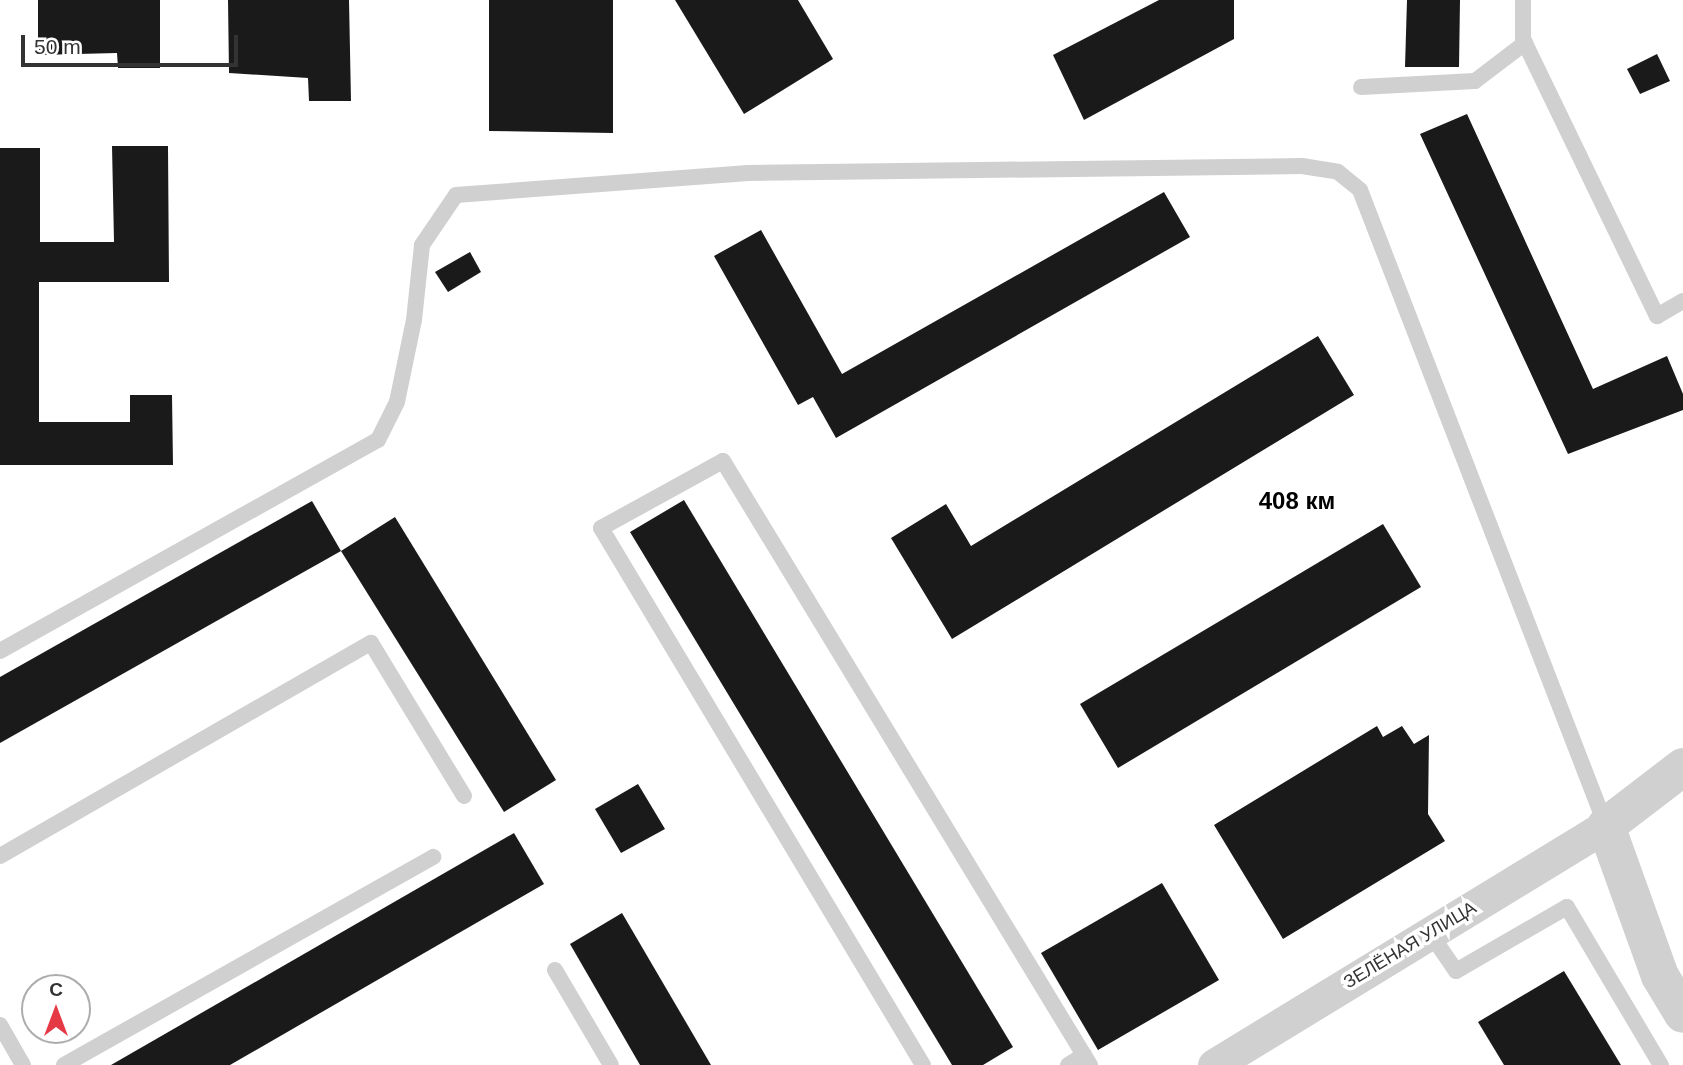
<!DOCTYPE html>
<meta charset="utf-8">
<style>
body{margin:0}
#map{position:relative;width:1683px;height:1065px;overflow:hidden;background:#fff;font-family:Arial,sans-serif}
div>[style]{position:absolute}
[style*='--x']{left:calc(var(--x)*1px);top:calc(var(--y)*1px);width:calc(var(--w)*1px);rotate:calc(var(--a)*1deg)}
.building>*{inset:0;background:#1a1a1a}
.service>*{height:16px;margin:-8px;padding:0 8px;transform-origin:8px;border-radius:8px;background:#d0d0d0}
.minor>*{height:33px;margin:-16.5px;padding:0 16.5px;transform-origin:16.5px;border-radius:16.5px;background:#d0d0d0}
.tertiary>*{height:38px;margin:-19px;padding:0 19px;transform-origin:19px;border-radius:19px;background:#d0d0d0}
span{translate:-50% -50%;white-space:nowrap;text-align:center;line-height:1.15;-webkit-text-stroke:7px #fff;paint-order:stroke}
.street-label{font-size:18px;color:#333}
.district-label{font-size:24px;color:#000;font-weight:700}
.north{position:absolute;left:21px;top:974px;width:70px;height:70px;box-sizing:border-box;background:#fff;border:2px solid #adadad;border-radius:50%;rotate:0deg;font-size:19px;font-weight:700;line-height:28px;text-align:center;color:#333}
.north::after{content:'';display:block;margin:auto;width:24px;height:32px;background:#e63946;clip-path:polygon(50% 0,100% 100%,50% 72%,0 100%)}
.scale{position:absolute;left:21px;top:35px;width:217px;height:32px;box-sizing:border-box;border:4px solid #333;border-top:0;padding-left:9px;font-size:21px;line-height:24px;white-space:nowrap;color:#333;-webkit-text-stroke:5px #fff;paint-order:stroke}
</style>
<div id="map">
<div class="building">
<i style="clip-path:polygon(38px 0,160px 0,160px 68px,118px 68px,117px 53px,38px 55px)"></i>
<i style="clip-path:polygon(228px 0,349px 0,351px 101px,309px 101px,308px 78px,229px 73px)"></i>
<i style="clip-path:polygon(489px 0,613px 0,613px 133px,489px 131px)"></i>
<i style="clip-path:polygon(675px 0,798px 0,833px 59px,744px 114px)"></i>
<i style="clip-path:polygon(1159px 0,1234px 0,1234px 39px,1084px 120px,1053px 55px)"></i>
<i style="clip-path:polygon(1407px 0,1460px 0,1459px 67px,1405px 67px)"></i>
<i style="clip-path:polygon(1657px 54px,1670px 81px,1640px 94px,1627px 69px)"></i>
<i style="clip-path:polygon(1467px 114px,1593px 389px,1667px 356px,1683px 394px,1683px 410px,1568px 454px,1420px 134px)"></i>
<i style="clip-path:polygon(112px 146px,168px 146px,169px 282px,39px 282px,39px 422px,130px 422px,130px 395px,172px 395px,173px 465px,0 465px,0 148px,40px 148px,40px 242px,114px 242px)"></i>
<i style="clip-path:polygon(1164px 192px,1190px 237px,836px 438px,813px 397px,798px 405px,714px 256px,761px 230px,842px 374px)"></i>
<i style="clip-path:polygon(470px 252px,481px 272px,448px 292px,435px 272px)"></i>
<i style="clip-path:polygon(1318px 336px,1354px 395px,952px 639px,891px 538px,946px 504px,971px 546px)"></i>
<i style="clip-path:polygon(684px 500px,1013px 1047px,983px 1065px,952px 1065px,630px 532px)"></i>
<i style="clip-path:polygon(312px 501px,341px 551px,0 743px,0 677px)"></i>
<i style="clip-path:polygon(395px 517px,556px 780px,504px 812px,341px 551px)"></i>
<i style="clip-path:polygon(1383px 524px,1421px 587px,1118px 768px,1080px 704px)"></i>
<i style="clip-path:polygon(1377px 726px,1383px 737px,1402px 726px,1414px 744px,1429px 735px,1428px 814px,1445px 841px,1283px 939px,1214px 825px)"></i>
<i style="clip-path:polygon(638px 784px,665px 829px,621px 853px,595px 809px)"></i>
<i style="clip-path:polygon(514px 833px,544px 884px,230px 1065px,111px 1065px)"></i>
<i style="clip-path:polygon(1162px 883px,1219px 980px,1098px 1050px,1041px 953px)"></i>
<i style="clip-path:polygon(622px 913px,711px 1065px,640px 1065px,570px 944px)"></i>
<i style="clip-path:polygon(1564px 971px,1621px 1065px,1504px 1065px,1478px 1022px)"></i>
</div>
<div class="service">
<i style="--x:1523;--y:0;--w:39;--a:90"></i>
<i style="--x:1523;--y:39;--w:308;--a:64.2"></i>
<i style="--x:1657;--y:316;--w:30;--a:-30"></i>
<i style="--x:1361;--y:87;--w:114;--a:-3"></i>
<i style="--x:1475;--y:81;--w:63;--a:-37.2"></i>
<i style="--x:0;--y:651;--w:433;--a:-29.2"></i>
<i style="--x:378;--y:440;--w:42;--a:-63.4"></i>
<i style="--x:397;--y:402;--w:84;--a:-78.3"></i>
<i style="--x:414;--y:320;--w:75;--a:-83.9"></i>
<i style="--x:422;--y:245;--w:60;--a:-55.8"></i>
<i style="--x:456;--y:195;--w:293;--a:-4.3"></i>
<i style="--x:748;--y:173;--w:554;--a:-0.72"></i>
<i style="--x:1302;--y:166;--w:36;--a:9"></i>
<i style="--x:1338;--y:172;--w:28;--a:39"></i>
<i style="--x:1360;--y:190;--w:682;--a:68.85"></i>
<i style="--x:0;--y:856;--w:428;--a:-29.9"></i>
<i style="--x:371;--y:643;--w:179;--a:58.7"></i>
<i style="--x:1430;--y:933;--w:46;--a:55.6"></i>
<i style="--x:1456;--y:971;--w:128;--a:-30"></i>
<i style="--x:1567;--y:907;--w:184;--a:59.3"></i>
<i style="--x:555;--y:970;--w:110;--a:59.5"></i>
<i style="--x:0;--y:1025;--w:46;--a:60.1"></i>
<i style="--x:64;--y:1065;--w:424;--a:-29.4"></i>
<i style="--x:923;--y:1065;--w:626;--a:-120.95"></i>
<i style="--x:601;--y:528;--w:139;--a:-28.8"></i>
<i style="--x:723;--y:461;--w:707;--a:58.72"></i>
<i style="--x:1068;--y:1065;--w:19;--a:-32"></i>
</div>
<div class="minor">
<i style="--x:1214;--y:1065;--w:459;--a:-31.4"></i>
</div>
<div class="tertiary">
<i style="--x:1683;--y:767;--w:97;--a:142.5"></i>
<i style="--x:1606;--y:826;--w:159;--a:70.2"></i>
<i style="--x:1660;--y:976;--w:44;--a:58.8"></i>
</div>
<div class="street-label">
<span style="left:1410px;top:945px;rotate:-31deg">ЗЕЛЁНАЯ УЛИЦА</span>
</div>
<div class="district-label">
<span style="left:1297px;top:501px">408 км</span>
</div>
<div class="north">С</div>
<div class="scale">50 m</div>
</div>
